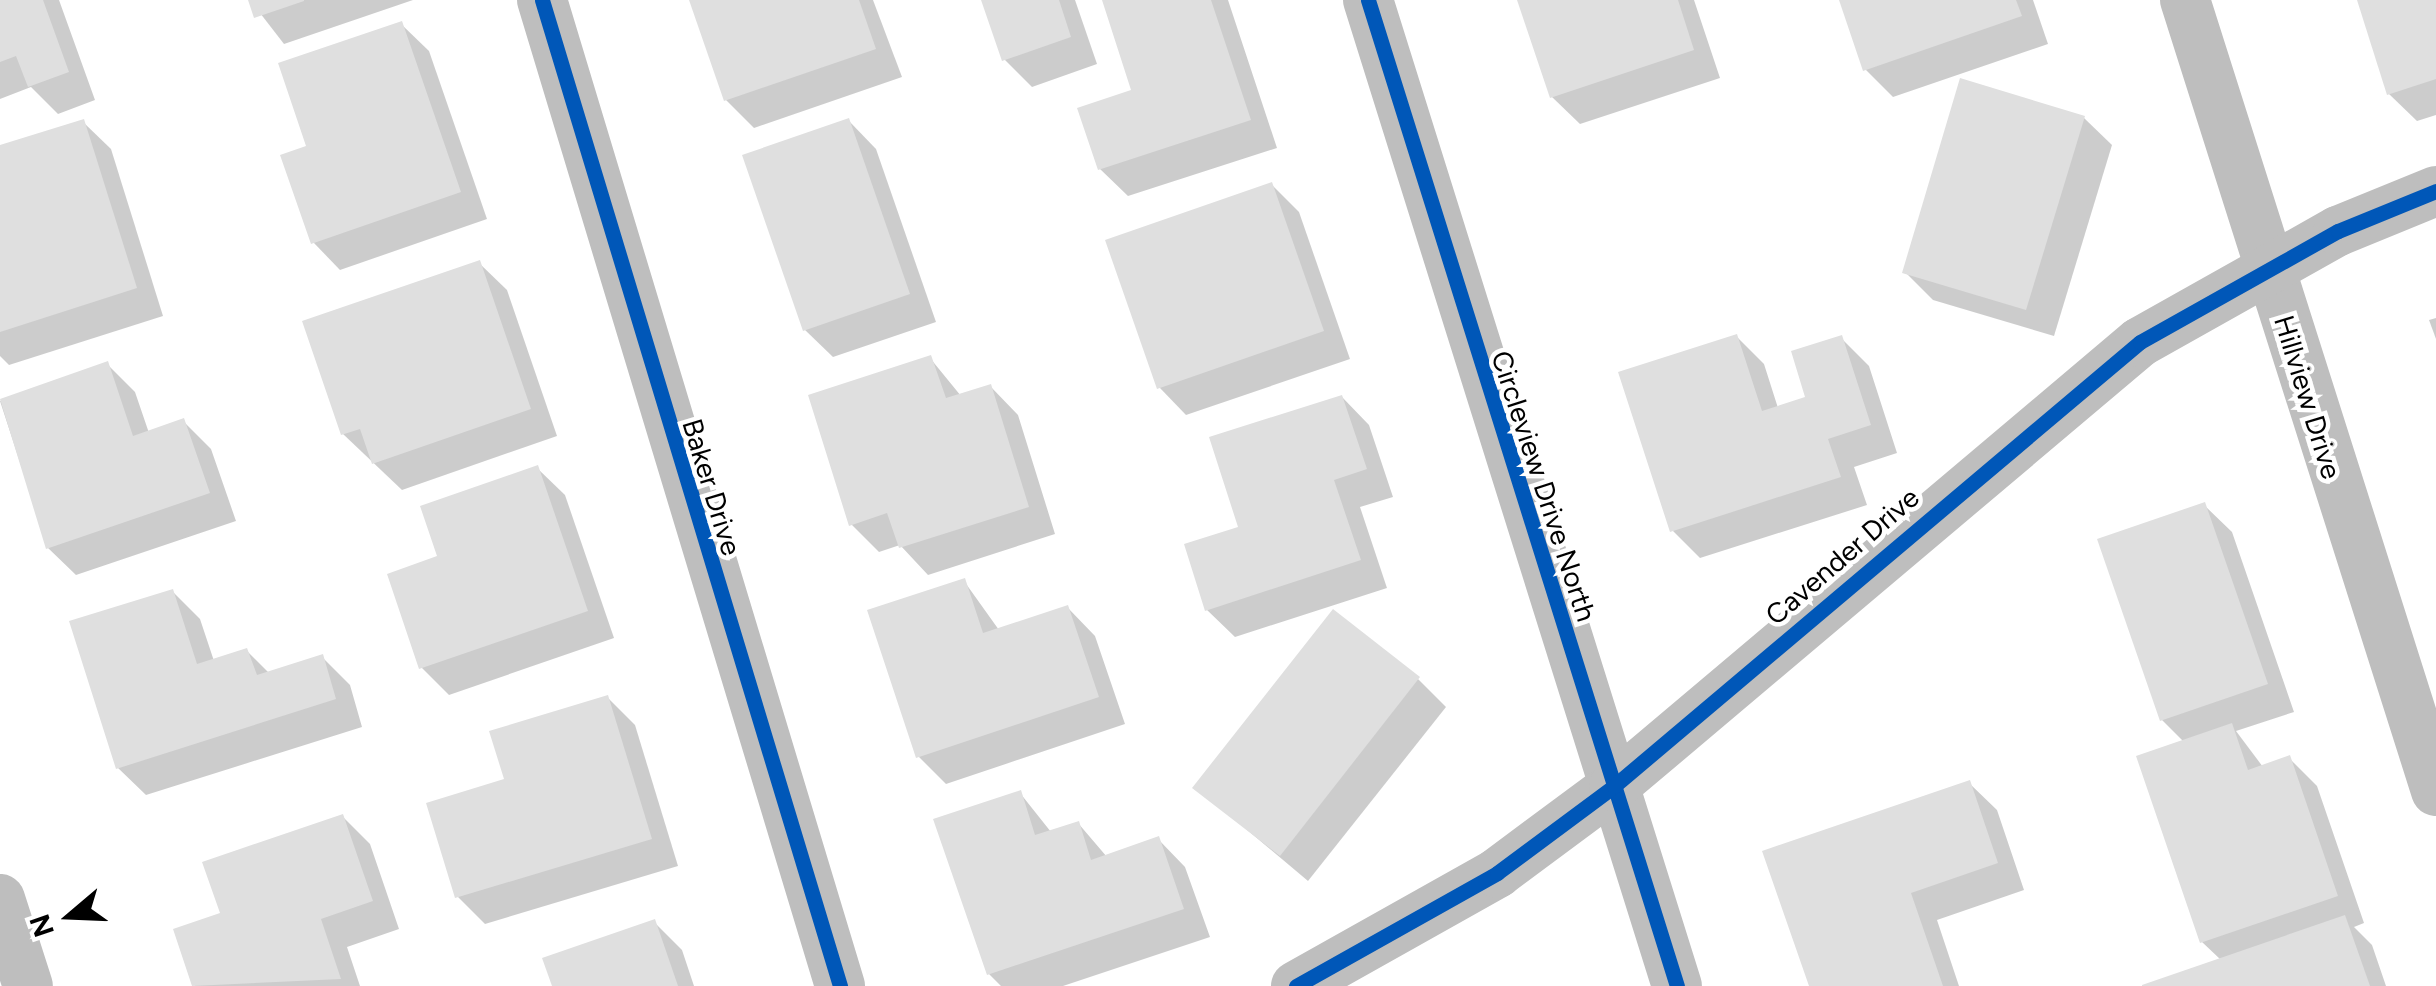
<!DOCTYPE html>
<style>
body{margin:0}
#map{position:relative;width:2436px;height:986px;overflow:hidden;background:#fff;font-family:Figtree,sans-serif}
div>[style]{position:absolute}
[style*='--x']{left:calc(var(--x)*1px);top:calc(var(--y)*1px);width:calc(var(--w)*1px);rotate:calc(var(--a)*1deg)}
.shadow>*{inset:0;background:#0003}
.building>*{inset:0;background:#dfdfdf}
.street>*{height:50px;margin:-25px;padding:0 25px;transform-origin:25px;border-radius:25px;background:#bebebe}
.cycleway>*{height:15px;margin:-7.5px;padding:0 7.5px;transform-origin:7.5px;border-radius:7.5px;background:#0057b8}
span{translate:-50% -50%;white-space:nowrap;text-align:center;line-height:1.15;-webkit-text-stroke:9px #fff;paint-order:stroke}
.street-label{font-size:28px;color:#000}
.north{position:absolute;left:20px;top:866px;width:100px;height:100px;-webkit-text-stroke:8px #fff;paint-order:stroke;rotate:251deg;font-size:28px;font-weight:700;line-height:40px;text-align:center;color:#000}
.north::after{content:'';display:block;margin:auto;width:35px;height:45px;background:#000;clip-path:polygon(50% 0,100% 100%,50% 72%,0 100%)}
</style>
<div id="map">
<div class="shadow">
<i style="clip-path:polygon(0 0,59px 0,95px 100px,58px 114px,31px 87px,0 99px)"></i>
<i style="clip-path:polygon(250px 0,413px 0,284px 44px)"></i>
<i style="clip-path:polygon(692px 0,873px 0,902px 77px,754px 128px,726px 100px)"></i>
<i style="clip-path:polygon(983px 0,1075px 0,1097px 64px,1032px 87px,1004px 59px)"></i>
<i style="clip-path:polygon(1105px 0,1228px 0,1277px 148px,1128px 196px,1100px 169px,1135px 91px)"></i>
<i style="clip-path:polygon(1520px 0,1694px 0,1720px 78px,1580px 124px,1552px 97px)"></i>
<i style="clip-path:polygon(1841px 0,2033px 0,2048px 44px,1893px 97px,1865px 69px)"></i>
<i style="clip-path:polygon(2359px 0,2436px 0,2436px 115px,2417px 121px,2389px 94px)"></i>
<i style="clip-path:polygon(401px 24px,429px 51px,487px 219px,340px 270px,313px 242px,310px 147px)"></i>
<i style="clip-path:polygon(2084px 118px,2112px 145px,2054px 336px,1933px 300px,1905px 272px)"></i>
<i style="clip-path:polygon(849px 121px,876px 149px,936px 322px,833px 357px,805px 330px)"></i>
<i style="clip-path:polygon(83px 122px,111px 149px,163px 316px,9px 365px,0 356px,0 148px)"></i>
<i style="clip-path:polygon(1272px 185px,1299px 212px,1350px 359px,1186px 415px,1159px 387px)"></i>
<i style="clip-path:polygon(479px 263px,507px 290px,557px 436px,402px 490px,343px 434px)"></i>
<i style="clip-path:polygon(2436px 318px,2436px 339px,2429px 320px)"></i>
<i style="clip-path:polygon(1737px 337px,1764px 364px,1778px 408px,1808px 398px,1841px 338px,1869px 366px,1897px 453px,1854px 467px,1867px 505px,1700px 558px,1672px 530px)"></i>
<i style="clip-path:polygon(930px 358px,961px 396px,991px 387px,1018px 415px,1055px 534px,928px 575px,900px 545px,879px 552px,851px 524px)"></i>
<i style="clip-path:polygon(107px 364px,135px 392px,149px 433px,183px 421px,211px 449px,236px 521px,76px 575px,48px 548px,0 401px)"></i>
<i style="clip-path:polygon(1342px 397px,1369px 425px,1393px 497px,1360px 507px,1387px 588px,1235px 637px,1207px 610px)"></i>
<i style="clip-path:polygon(537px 468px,565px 495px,614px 638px,449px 695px,422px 668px,440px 558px)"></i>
<i style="clip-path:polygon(2204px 505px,2232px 532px,2294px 712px,2236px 731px,2263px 767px,2289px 758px,2317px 786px,2364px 923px,2354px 927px,2372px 945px,2386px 986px,2148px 986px,2221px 960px,2202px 942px,2184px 742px,2162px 720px)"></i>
<i style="clip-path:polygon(964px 581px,999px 630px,1068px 608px,1095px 636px,1125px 724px,946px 784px,918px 756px)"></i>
<i style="clip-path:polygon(173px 592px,200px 619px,214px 661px,246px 650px,270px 674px,322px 657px,350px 685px,362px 727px,146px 795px,118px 768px)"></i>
<i style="clip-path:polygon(1418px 679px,1446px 707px,1308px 881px,1196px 787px)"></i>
<i style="clip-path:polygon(607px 697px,635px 725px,678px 866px,485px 924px,457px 896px,507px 781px)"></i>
<i style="clip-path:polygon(1969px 783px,1997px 810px,2024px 890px,1937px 920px,1959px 986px,1811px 986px)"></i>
<i style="clip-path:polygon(1020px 793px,1051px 832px,1078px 823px,1107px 857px,1158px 839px,1185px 867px,1210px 937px,1063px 986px,1001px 986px,989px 974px)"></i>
<i style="clip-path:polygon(343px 817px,370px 844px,399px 929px,347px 947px,360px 986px,195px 986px,176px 931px,223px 915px)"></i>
<i style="clip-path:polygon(654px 922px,682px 950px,694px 986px,554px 986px)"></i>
</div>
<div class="building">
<i style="clip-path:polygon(0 0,43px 0,69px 72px,28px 87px,16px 56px,0 62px)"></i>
<i style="clip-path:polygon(248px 0,304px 0,304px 1px,254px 18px)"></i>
<i style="clip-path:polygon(689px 0,859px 0,876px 49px,724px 101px)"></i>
<i style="clip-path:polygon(981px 0,1059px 0,1071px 37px,1002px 61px)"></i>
<i style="clip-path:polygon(1102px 0,1211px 0,1251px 120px,1098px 170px,1077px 108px,1131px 90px)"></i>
<i style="clip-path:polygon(1517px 0,1678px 0,1694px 50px,1550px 98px)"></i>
<i style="clip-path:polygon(1839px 0,2016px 0,2022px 16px,1863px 71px)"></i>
<i style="clip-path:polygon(2357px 0,2436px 0,2436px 79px,2387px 95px)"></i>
<i style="clip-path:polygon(402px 21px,461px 192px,311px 244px,280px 155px,306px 146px,278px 63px)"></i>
<i style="clip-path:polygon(1960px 78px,2085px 116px,2026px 310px,1902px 273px)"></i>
<i style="clip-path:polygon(849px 118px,910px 294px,803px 331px,742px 155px)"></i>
<i style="clip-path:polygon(84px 119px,137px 288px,0 332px,0 145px)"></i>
<i style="clip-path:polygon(1272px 182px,1324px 331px,1157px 389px,1105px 240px)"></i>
<i style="clip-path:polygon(480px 260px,531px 409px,372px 464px,360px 429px,341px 435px,302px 321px)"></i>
<i style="clip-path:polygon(1737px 334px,1762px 411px,1805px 397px,1791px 351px,1842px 335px,1871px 425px,1828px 439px,1841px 477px,1670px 532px,1618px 372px)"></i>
<i style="clip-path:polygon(931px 355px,946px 398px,991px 384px,1029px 507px,899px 548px,887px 513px,849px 526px,808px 395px)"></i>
<i style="clip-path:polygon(108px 361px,133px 436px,184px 418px,210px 493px,46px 549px,0 399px)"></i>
<i style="clip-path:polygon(1342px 395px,1367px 469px,1334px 480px,1361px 560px,1205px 611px,1184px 544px,1238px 527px,1209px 437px)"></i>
<i style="clip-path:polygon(538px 465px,588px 611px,419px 669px,387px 574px,437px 556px,420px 506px)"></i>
<i style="clip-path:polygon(2205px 502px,2268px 684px,2160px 721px,2097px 539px)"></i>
<i style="clip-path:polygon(965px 578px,983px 633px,1068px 605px,1099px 697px,916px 758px,867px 610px)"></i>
<i style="clip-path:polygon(173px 589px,197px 664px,247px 648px,257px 675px,323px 654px,336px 699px,116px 769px,69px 621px)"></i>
<i style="clip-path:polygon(1333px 609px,1420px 677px,1280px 856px,1192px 788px)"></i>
<i style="clip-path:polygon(608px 695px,652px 839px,455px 898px,426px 803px,504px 779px,489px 731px)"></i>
<i style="clip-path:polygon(2232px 723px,2248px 770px,2290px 755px,2338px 896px,2200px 943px,2136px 756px)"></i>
<i style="clip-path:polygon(1970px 780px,1998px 863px,1911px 893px,1943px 986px,1809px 986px,1762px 851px)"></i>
<i style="clip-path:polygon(1021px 790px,1035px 835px,1079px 821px,1091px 860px,1159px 836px,1184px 909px,987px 975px,933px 819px)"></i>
<i style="clip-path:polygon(343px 814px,373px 901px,321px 919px,341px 979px,192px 986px,173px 929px,220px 913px,202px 862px)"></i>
<i style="clip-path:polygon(2345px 915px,2370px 986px,2142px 986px,2142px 985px)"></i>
<i style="clip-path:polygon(655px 919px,678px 986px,552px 986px,542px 958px)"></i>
</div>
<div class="street">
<i style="--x:542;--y:0;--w:1030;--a:73.18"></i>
<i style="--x:1368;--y:0;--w:1033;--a:72.6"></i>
<i style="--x:2185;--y:0;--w:830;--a:72.39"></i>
<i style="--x:0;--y:899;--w:91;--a:72.2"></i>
<i style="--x:1296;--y:986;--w:231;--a:-29.3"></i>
<i style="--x:1497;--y:873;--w:146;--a:-36.6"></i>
<i style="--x:1614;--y:786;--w:688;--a:-40.17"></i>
<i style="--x:2140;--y:342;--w:227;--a:-29.3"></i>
<i style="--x:2338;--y:231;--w:106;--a:-22.2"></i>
</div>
<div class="cycleway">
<i style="--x:542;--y:0;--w:1030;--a:73.18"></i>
<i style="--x:1368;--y:0;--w:1033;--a:72.6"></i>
<i style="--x:1296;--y:986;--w:231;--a:-29.3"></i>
<i style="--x:1497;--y:873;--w:146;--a:-36.6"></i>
<i style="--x:1614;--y:786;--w:688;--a:-40.17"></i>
<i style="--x:2140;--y:342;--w:227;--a:-29.3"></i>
<i style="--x:2338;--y:231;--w:106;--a:-22.2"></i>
</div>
<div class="street-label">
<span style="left:2308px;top:397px;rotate:73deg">Hillview Drive</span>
<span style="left:1544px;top:486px;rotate:72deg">Circleview Drive North</span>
<span style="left:712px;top:487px;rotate:73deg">Baker Drive</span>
<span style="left:1842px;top:556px;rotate:-41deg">Cavender Drive</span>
</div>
<div class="north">N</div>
</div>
